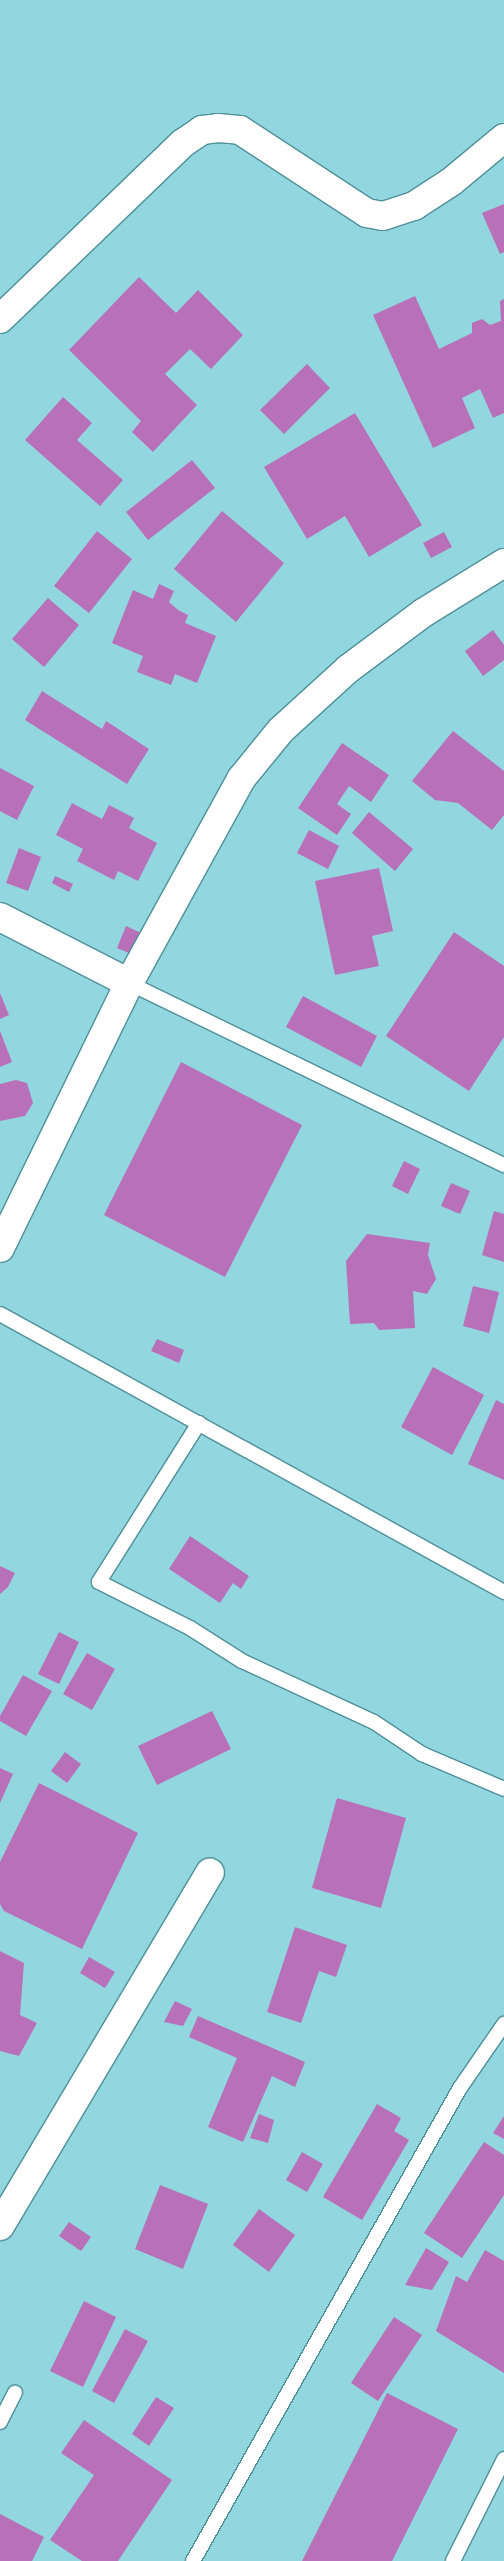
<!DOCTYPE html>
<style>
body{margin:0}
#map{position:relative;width:504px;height:2561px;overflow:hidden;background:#92d6df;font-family:Signika,sans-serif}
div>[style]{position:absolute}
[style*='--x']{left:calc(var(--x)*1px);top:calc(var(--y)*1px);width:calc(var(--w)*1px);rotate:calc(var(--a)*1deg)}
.building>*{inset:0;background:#b871b9}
.roads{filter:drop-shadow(1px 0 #4d9098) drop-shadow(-1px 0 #4d9098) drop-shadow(0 1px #4d9098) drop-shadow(0 -1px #4d9098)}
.service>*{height:14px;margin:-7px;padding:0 7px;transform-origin:7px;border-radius:7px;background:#fff}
.minor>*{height:28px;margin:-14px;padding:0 14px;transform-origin:14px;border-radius:14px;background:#fff}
span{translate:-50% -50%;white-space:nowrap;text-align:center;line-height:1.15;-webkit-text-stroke:5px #cff0f4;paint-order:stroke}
</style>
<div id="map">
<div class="building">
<i style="clip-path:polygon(504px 204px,504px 252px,500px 254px,482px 213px)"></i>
<i style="clip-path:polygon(139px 277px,176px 313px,198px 290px,243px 335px,211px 369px,190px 349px,165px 374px,197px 405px,153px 452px,132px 432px,141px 421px,69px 350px)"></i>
<i style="clip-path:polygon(415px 296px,439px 349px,472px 333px,472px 323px,482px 319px,490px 325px,501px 321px,500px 301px,504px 299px,504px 413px,493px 418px,480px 389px,462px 398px,475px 428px,433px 448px,373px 315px)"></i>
<i style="clip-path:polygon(307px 364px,330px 388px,284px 434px,260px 410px)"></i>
<i style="clip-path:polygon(63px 397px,92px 423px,77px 440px,123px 480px,100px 506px,25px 440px)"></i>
<i style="clip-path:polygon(355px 413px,422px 525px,369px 557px,345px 516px,307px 539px,264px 467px)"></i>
<i style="clip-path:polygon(192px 460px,215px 488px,148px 540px,126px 512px)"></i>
<i style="clip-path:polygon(222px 511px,284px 563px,236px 622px,174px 569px)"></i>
<i style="clip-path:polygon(97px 531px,132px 559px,89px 613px,54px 586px)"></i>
<i style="clip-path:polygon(444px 532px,452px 547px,431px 558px,423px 543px)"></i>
<i style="clip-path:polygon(159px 584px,174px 591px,169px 602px,178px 610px,188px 615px,185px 623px,216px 636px,197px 683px,175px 674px,171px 685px,137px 672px,143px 656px,112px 643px,133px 590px,153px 599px)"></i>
<i style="clip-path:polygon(48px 598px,79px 625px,44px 667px,12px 639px)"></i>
<i style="clip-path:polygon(493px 630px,504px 645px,504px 660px,483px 676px,465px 651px)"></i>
<i style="clip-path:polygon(42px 691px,102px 729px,106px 721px,149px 749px,127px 784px,25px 720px)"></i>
<i style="clip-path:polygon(453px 731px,504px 771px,504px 815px,492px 830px,458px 803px,435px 800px,412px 781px)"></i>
<i style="clip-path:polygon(342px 743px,389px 775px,371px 802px,349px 786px,337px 804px,351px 814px,337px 835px,298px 808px)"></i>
<i style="clip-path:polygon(0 768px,34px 786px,17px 820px,0 811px)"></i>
<i style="clip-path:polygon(72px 803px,102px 819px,109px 805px,134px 818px,129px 828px,157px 843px,138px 881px,118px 871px,114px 880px,77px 861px,83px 849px,56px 835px)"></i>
<i style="clip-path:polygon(369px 812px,413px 849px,395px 871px,352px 833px)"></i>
<i style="clip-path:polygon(309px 830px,339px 846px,328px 869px,297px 853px)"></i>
<i style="clip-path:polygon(19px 848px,41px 857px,28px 891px,6px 883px)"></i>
<i style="clip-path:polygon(379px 868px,393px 931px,372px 936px,379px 966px,335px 975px,315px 881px)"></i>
<i style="clip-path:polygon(55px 876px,73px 884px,69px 892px,52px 883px)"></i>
<i style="clip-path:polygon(126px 926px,145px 935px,136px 956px,117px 948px)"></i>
<i style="clip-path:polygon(454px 932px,504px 966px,504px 1037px,469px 1091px,386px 1036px)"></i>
<i style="clip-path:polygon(0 993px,9px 1015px,0 1019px)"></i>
<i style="clip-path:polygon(303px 996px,377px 1036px,361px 1067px,286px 1027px)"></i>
<i style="clip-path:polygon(0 1031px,12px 1062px,0 1067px)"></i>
<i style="clip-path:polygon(181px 1062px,302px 1125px,225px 1277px,104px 1215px)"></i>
<i style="clip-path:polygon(16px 1080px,27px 1083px,33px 1103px,25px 1116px,0 1121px,0 1084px)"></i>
<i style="clip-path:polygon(404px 1161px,420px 1169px,408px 1194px,392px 1186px)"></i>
<i style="clip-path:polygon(451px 1183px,470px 1191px,460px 1214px,441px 1206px)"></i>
<i style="clip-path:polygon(494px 1211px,504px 1214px,504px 1262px,482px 1255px)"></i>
<i style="clip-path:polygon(367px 1234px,430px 1243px,428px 1255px,436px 1279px,427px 1294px,413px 1291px,415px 1328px,379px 1330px,374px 1323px,350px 1324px,346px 1261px)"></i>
<i style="clip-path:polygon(473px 1286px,499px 1292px,489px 1333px,463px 1326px)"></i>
<i style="clip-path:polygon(157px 1339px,184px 1350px,179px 1363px,151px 1351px)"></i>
<i style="clip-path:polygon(433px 1367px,484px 1395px,452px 1455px,401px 1427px)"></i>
<i style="clip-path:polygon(496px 1400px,504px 1404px,504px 1480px,468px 1464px)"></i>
<i style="clip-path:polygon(190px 1536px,249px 1576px,241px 1589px,233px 1583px,220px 1603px,169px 1569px)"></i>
<i style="clip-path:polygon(0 1566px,15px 1573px,8px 1587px,0 1594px)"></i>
<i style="clip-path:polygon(59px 1632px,79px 1642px,59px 1684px,38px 1674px)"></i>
<i style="clip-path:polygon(87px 1653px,115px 1669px,92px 1710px,63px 1694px)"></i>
<i style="clip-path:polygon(23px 1675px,52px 1691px,26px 1736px,0 1721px,0 1716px)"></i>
<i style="clip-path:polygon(212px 1711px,231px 1749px,157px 1785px,138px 1746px)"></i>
<i style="clip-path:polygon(65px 1752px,81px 1764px,67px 1783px,51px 1771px)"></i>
<i style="clip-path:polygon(0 1768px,13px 1774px,0 1803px)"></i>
<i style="clip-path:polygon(39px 1783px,138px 1833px,82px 1949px,4px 1911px,0 1904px,0 1862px)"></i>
<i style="clip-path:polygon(337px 1798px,406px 1818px,381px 1908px,312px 1888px)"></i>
<i style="clip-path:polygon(295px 1927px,347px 1945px,336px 1977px,319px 1971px,301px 2023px,267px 2012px)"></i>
<i style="clip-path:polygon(0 1951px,24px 1963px,20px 2015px,37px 2023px,19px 2056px,0 2051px)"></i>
<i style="clip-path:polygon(89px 1957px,115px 1972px,105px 1988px,80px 1973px)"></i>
<i style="clip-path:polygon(175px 2001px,192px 2009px,183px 2026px,164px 2022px)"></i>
<i style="clip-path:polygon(198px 2016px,305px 2062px,295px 2087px,272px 2076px,243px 2142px,208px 2127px,237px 2058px,189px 2037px)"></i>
<i style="clip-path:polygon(377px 2104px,401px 2118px,394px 2131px,409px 2140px,362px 2220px,323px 2197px)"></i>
<i style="clip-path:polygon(259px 2114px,274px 2120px,268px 2143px,250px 2138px)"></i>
<i style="clip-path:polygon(504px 2116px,504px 2139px,493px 2133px)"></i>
<i style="clip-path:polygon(484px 2142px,504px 2155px,504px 2195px,462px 2258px,424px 2233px)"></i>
<i style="clip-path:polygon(302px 2152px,323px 2164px,307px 2192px,286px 2180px)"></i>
<i style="clip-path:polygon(160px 2185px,208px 2204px,183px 2269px,135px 2249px)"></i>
<i style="clip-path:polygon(259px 2209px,295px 2235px,269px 2272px,233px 2245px)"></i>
<i style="clip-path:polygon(69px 2222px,91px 2237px,81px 2251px,59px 2236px)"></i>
<i style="clip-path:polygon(426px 2248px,449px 2262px,432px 2290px,405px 2285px)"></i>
<i style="clip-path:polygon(485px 2250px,504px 2261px,504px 2373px,436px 2331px,456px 2276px,467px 2282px)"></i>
<i style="clip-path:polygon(84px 2301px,116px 2317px,83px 2387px,50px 2371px)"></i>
<i style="clip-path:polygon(394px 2317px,422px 2335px,378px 2401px,351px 2383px)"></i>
<i style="clip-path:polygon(125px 2329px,148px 2341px,114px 2403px,92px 2391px)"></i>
<i style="clip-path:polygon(387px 2393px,458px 2429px,392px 2561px,302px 2561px)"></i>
<i style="clip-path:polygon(156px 2397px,174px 2408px,149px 2446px,132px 2434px)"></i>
<i style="clip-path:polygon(84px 2420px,172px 2480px,118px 2561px,82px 2561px,50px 2540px,94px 2475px,61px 2453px)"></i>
<i style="clip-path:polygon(0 2514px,44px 2537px,32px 2561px,0 2561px)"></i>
</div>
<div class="roads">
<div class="service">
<i style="--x:129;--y:983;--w:417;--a:25.9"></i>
<i style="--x:0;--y:1314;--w:576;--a:28.88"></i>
<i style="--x:199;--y:1423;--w:188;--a:122.2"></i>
<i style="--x:99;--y:1582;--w:102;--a:26.8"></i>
<i style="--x:190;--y:1628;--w:62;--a:32.4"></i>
<i style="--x:242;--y:1661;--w:145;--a:24.8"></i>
<i style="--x:374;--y:1722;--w:58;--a:33.7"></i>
<i style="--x:422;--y:1754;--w:89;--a:23.1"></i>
<i style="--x:0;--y:2422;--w:33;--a:-63"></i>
<i style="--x:193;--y:2561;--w:543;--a:-60.56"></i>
<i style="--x:460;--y:2088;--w:78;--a:-55.5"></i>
<i style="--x:453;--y:2561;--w:114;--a:-63.4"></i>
</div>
<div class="minor">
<i style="--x:0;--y:319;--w:254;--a:-43.9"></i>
<i style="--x:183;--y:143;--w:23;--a:-34"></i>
<i style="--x:202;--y:130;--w:16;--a:-7"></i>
<i style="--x:218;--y:128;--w:22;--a:5"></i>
<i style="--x:240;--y:130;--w:152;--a:33.2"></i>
<i style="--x:367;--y:213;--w:16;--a:11"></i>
<i style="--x:383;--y:216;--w:33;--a:-18"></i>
<i style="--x:414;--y:206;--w:44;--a:-33"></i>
<i style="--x:451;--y:182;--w:69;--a:-39.7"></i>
<i style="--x:0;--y:917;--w:145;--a:27.1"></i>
<i style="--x:0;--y:1248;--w:295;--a:-64"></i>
<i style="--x:129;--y:983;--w:233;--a:-61.2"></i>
<i style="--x:241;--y:779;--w:63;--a:-50.8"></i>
<i style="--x:281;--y:730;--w:91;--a:-42.3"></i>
<i style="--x:348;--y:669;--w:94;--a:-36.7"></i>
<i style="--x:423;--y:613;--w:95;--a:-31.7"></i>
<i style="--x:0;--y:2226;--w:411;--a:-59.3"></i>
</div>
</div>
</div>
